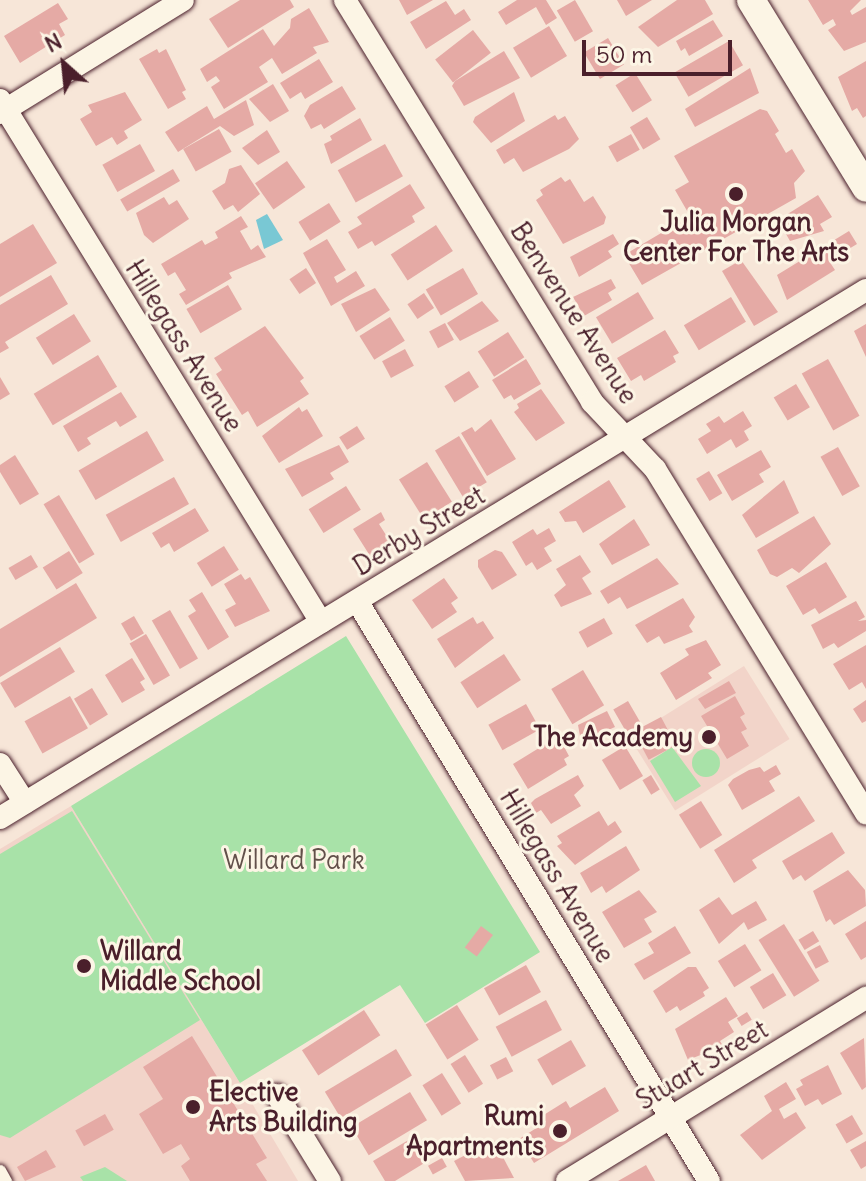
<!DOCTYPE html>
<style>
body{margin:0}
#map{position:relative;width:866px;height:1181px;overflow:hidden;background:#f7e6d8;font-family:Delius,sans-serif}
div>[style]{position:absolute}
[style*='--x']{left:calc(var(--x)*1px);top:calc(var(--y)*1px);width:calc(var(--w)*1px);rotate:calc(var(--a)*1deg)}
.built>*{inset:0;background:#f2d4c9;transform-origin:0 0}
.green>*{inset:0;background:#a8e2a8}
.round{border-radius:50%}
.water>*{inset:0;background:#79c8d4}
.building>*{inset:0;background:#e5aaa5;transform-origin:0 0}
.roads{filter:drop-shadow(0 0 2px #4a1f2b) drop-shadow(0 0 2px #4a1f2b)}
.service>*{height:11px;margin:-5.5px;padding:0 5.5px;transform-origin:5.5px;border-radius:5.5px;background:#fcf5e5}
.minor>*{height:22px;margin:-11px;padding:0 11px;transform-origin:11px;border-radius:11px;background:#fcf5e5}
.tertiary>*{height:28px;margin:-14px;padding:0 14px;transform-origin:14px;border-radius:14px;background:#fcf5e5}
.dots>*{width:22px;height:22px;translate:-50% -50%;box-sizing:border-box;border:4px solid #fcf5e5;border-radius:50%}
span{translate:-50% -50%;white-space:nowrap;text-align:center;line-height:1.15;-webkit-text-stroke:6px #fcf5e5;paint-order:stroke}
.poi-label{font-size:26px;color:#4a1f2b;font-weight:700}
.right{translate:-100% -50%;text-align:right}
.left{translate:0 -50%;text-align:left}
.street-label{font-size:26px;color:#4a1f2b}
.park-label{font-size:26px;color:#62504a}
.north{position:absolute;left:24px;top:24px;width:80px;height:80px;-webkit-text-stroke:6px #fcf5e5;paint-order:stroke;rotate:333deg;font-size:22px;font-weight:700;line-height:32px;text-align:center;color:#4a1f2b}
.north::after{content:'';display:block;margin:auto;width:28px;height:36px;background:#4a1f2b;clip-path:polygon(50% 0,100% 100%,50% 72%,0 100%)}
.scale{position:absolute;left:582px;top:40px;width:150px;height:36px;box-sizing:border-box;border:4px solid #4a1f2b;border-top:0;padding-left:10px;font-size:24px;line-height:28px;white-space:nowrap;color:#4a1f2b;-webkit-text-stroke:6px #fcf5e5;paint-order:stroke}
</style>
<div id="map">
<div class="built">
<i style="left:744px;top:666px;width:86px;height:135px;rotate:58deg"></i>
<i style="clip-path:polygon(71px 806px,240px 1083px,298px 1181px,0 1181px,0 849px)"></i>
</div>
<div class="green">
<i style="clip-path:polygon(346px 636px,540px 952px,425px 1023px,400px 985px,240px 1083px,71px 806px)"></i>
<i style="clip-path:polygon(672px 747px,701px 786px,675px 802px,650px 761px)"></i>
<i class="round" style="left:692px;top:749px;width:28px;height:28px"></i>
<i style="clip-path:polygon(72px 811px,200px 1020px,10px 1138px,0 1135px,0 854px)"></i>
<i style="clip-path:polygon(105px 1167px,127px 1181px,83px 1181px,80px 1177px)"></i>
</div>
<div class="water">
<i style="clip-path:polygon(267px 214px,283px 240px,264px 249px,256px 220px)"></i>
</div>
<div class="building">
<i style="clip-path:polygon(240px 0,290px 0,294px 7px,228px 48px,209px 19px)"></i>
<i style="clip-path:polygon(399px 0,433px 0,407px 15px)"></i>
<i style="clip-path:polygon(517px 0,546px 0,557px 18px,546px 25px,536px 7px,506px 25px,498px 12px)"></i>
<i style="left:575px;top:0;width:36px;height:21px;rotate:60deg"></i>
<i style="clip-path:polygon(617px 0,652px 0,626px 16px)"></i>
<i style="clip-path:polygon(677px 0,705px 0,713px 14px,658px 47px,638px 27px)"></i>
<i style="clip-path:polygon(808px 0,861px 0,850px 11px,852px 15px,866px 7px,866px 42px,844px 51px,828px 30px,836px 25px,833px 19px,823px 25px)"></i>
<i style="clip-path:polygon(446px 1px,455px 15px,464px 9px,471px 20px,426px 49px,410px 22px)"></i>
<i style="clip-path:polygon(58px 3px,68px 19px,59px 24px,65px 35px,20px 63px,4px 36px)"></i>
<i style="clip-path:polygon(309px 8px,329px 42px,313px 47px,317px 53px,282px 74px,272px 58px,259px 67px,268px 82px,224px 109px,211px 87px,220px 81px,216px 76px,207px 82px,200px 69px,263px 29px,274px 46px,290px 28px,291px 19px)"></i>
<i style="clip-path:polygon(713px 20px,723px 36px,689px 56px,685px 48px,681px 51px,676px 41px)"></i>
<i style="left:549px;top:26px;width:35px;height:42px;rotate:59deg"></i>
<i style="left:473px;top:30px;width:29px;height:48px;rotate:52deg"></i>
<i style="left:608px;top:38px;width:31px;height:28px;rotate:59deg"></i>
<i style="left:729px;top:41px;width:28px;height:63px;rotate:60deg"></i>
<i style="clip-path:polygon(157px 49px,159px 53px,166px 49px,186px 90px,182px 92px,186px 99px,168px 109px,139px 59px)"></i>
<i style="clip-path:polygon(504px 51px,520px 78px,464px 106px,452px 86px,455px 81px)"></i>
<i style="clip-path:polygon(319px 59px,333px 82px,305px 99px,301px 92px,290px 99px,280px 83px)"></i>
<i style="clip-path:polygon(866px 61px,866px 116px,863px 118px,857px 108px,852px 111px,838px 77px)"></i>
<i style="clip-path:polygon(750px 68px,759px 93px,695px 127px,685px 109px)"></i>
<i style="left:635px;top:73px;width:32px;height:23px;rotate:58deg"></i>
<i style="clip-path:polygon(273px 84px,289px 111px,270px 122px,249px 99px)"></i>
<i style="clip-path:polygon(342px 86px,356px 109px,324px 129px,321px 124px,311px 129px,304px 116px,310px 105px)"></i>
<i style="clip-path:polygon(125px 92px,142px 120px,124px 131px,128px 138px,117px 145px,112px 137px,96px 146px,80px 119px,92px 112px,88px 105px)"></i>
<i style="clip-path:polygon(514px 92px,525px 121px,491px 143px,473px 122px,475px 117px)"></i>
<i style="clip-path:polygon(246px 100px,254px 125px,234px 136px,220px 126px,178px 152px,165px 132px,207px 106px,214px 119px)"></i>
<i style="clip-path:polygon(760px 109px,767px 111px,779px 131px,775px 134px,786px 153px,792px 149px,805px 171px,794px 183px,796px 198px,642px 285px,624px 255px,690px 216px,675px 190px,689px 182px,674px 156px)"></i>
<i style="clip-path:polygon(555px 115px,558px 120px,565px 116px,579px 139px,569px 149px,523px 172px,514px 158px,504px 164px,496px 150px)"></i>
<i style="left:647px;top:117px;width:26px;height:20px;rotate:59deg"></i>
<i style="clip-path:polygon(360px 118px,372px 140px,331px 164px,324px 144px,332px 140px,330px 136px)"></i>
<i style="left:219px;top:129px;width:26px;height:41px;rotate:61deg"></i>
<i style="clip-path:polygon(267px 130px,280px 152px,258px 165px,242px 148px)"></i>
<i style="left:631px;top:134px;width:18px;height:26px;rotate:61deg"></i>
<i style="left:140px;top:144px;width:31px;height:43px;rotate:61deg"></i>
<i style="left:385px;top:144px;width:37px;height:54px;rotate:61deg"></i>
<i style="left:287px;top:161px;width:32px;height:39px;rotate:55deg"></i>
<i style="clip-path:polygon(241px 165px,260px 194px,238px 212px,233px 205px,224px 210px,212px 191px,225px 183px,229px 169px)"></i>
<i style="left:173px;top:169px;width:14px;height:61px;rotate:60deg"></i>
<i style="clip-path:polygon(561px 177px,565px 182px,570px 179px,584px 202px,593px 196px,606px 217px,604px 224px,563px 244px,536px 200px,543px 195px,540px 190px)"></i>
<i style="clip-path:polygon(410px 184px,425px 208px,412px 216px,415px 222px,375px 246px,372px 241px,358px 249px,348px 232px,362px 224px,357px 217px)"></i>
<i style="clip-path:polygon(818px 195px,832px 217px,820px 224px,824px 231px,790px 241px,778px 220px)"></i>
<i style="clip-path:polygon(164px 197px,169px 205px,177px 200px,189px 219px,153px 243px,144px 235px,136px 213px)"></i>
<i style="left:329px;top:203px;width:22px;height:36px;rotate:58deg"></i>
<i style="clip-path:polygon(241px 216px,248px 227px,240px 231px,251px 250px,258px 245px,266px 257px,229px 273px,232px 278px,186px 305px,179px 294px,186px 290px,175px 272px,168px 276px,161px 264px,202px 240px,205px 245px,218px 238px,215px 232px)"></i>
<i style="clip-path:polygon(33px 224px,57px 263px,0 297px,0 244px)"></i>
<i style="left:436px;top:225px;width:31px;height:54px;rotate:57deg"></i>
<i style="clip-path:polygon(849px 231px,857px 244px,829px 261px,835px 270px,787px 300px,777px 275px)"></i>
<i style="clip-path:polygon(613px 234px,619px 244px,608px 251px,612px 257px,579px 277px,570px 257px)"></i>
<i style="clip-path:polygon(327px 239px,346px 270px,334px 277px,337px 283px,356px 271px,365px 286px,331px 306px,303px 253px)"></i>
<i style="clip-path:polygon(741px 260px,778px 312px,754px 326px,722px 271px)"></i>
<i style="left:306px;top:268px;width:18px;height:20px;rotate:56deg"></i>
<i style="left:463px;top:268px;width:30px;height:43px;rotate:60deg"></i>
<i style="clip-path:polygon(51px 275px,68px 304px,5px 342px,9px 348px,0 353px,0 305px)"></i>
<i style="clip-path:polygon(611px 279px,616px 288px,608px 293px,612px 300px,584px 316px,573px 297px)"></i>
<i style="left:228px;top:285px;width:28px;height:48px;rotate:60deg"></i>
<i style="clip-path:polygon(375px 288px,390px 310px,356px 332px,341px 304px)"></i>
<i style="left:638px;top:292px;width:31px;height:49px;rotate:59deg"></i>
<i style="left:424px;top:293px;width:18px;height:20px;rotate:56deg"></i>
<i style="left:731px;top:297px;width:29px;height:55px;rotate:59deg"></i>
<i style="clip-path:polygon(482px 301px,499px 321px,460px 341px,447px 323px)"></i>
<i style="left:74px;top:314px;width:32px;height:45px;rotate:58deg"></i>
<i style="left:390px;top:317px;width:28px;height:36px;rotate:58deg"></i>
<i style="left:445px;top:323px;width:19px;height:18px;rotate:62deg"></i>
<i style="clip-path:polygon(866px 324px,866px 357px,854px 331px)"></i>
<i style="clip-path:polygon(265px 326px,304px 378px,300px 381px,309px 394px,257px 427px,248px 411px,242px 415px,216px 374px,222px 370px,214px 358px)"></i>
<i style="clip-path:polygon(665px 330px,679px 353px,673px 356px,676px 362px,644px 381px,641px 375px,631px 381px,617px 358px)"></i>
<i style="left:508px;top:332px;width:30px;height:36px;rotate:57deg"></i>
<i style="left:405px;top:349px;width:19px;height:26px;rotate:62deg"></i>
<i style="left:98px;top:355px;width:37px;height:75px;rotate:59deg"></i>
<i style="clip-path:polygon(526px 359px,541px 384px,514px 400px,511px 395px,504px 399px,492px 380px)"></i>
<i style="left:828px;top:359px;width:65px;height:30px;rotate:61deg"></i>
<i style="left:469px;top:371px;width:19px;height:29px;rotate:58deg"></i>
<i style="clip-path:polygon(0 377px,10px 394px,0 400px)"></i>
<i style="left:796px;top:384px;width:27px;height:26px;rotate:59deg"></i>
<i style="clip-path:polygon(541px 389px,565px 423px,536px 441px,514px 412px,519px 408px,517px 404px)"></i>
<i style="clip-path:polygon(121px 392px,137px 417px,120px 427px,116px 421px,87px 438px,91px 444px,78px 452px,63px 426px)"></i>
<i style="clip-path:polygon(299px 407px,302px 412px,307px 409px,323px 436px,279px 463px,262px 436px)"></i>
<i style="clip-path:polygon(743px 411px,752px 426px,744px 431px,749px 440px,736px 448px,731px 439px,707px 454px,698px 439px,711px 431px,706px 424px,719px 416px,724px 423px)"></i>
<i style="clip-path:polygon(491px 419px,516px 459px,487px 476px,461px 433px,472px 427px,475px 432px)"></i>
<i style="left:357px;top:426px;width:15px;height:21px;rotate:58deg"></i>
<i style="left:147px;top:431px;width:34px;height:79px;rotate:60deg"></i>
<i style="left:459px;top:436px;width:54px;height:28px;rotate:59deg"></i>
<i style="clip-path:polygon(339px 445px,349px 462px,330px 473px,334px 479px,302px 497px,285px 469px)"></i>
<i style="left:838px;top:447px;width:45px;height:20px;rotate:61deg"></i>
<i style="clip-path:polygon(761px 450px,771px 467px,759px 474px,764px 482px,732px 501px,717px 475px)"></i>
<i style="clip-path:polygon(15px 455px,39px 494px,20px 505px,0 472px,0 465px)"></i>
<i style="left:427px;top:462px;width:47px;height:33px;rotate:58deg"></i>
<i style="left:709px;top:471px;width:26px;height:15px;rotate:59deg"></i>
<i style="left:174px;top:477px;width:31px;height:78px;rotate:61deg"></i>
<i style="clip-path:polygon(609px 480px,626px 507px,583px 533px,576px 521px,565px 522px,559px 512px)"></i>
<i style="clip-path:polygon(784px 480px,799px 513px,756px 538px,742px 515px)"></i>
<i style="left:346px;top:486px;width:28px;height:44px;rotate:58deg"></i>
<i style="left:59px;top:495px;width:69px;height:18px;rotate:59deg"></i>
<i style="clip-path:polygon(195px 508px,209px 531px,174px 552px,169px 543px,161px 548px,152px 533px)"></i>
<i style="clip-path:polygon(381px 512px,385px 520px,379px 524px,393px 546px,372px 559px,353px 529px)"></i>
<i style="clip-path:polygon(814px 516px,831px 544px,799px 573px,792px 568px,777px 577px,770px 574px,757px 550px)"></i>
<i style="clip-path:polygon(634px 519px,650px 545px,612px 565px,599px 544px)"></i>
<i style="clip-path:polygon(549px 528px,556px 541px,544px 548px,552px 561px,537px 570px,532px 562px,526px 566px,512px 542px,533px 529px,537px 535px)"></i>
<i style="left:224px;top:546px;width:28px;height:32px;rotate:58deg"></i>
<i style="clip-path:polygon(495px 550px,502px 552px,517px 575px,492px 590px,478px 567px,478px 560px)"></i>
<i style="left:69px;top:551px;width:26px;height:31px;rotate:58deg"></i>
<i style="left:31px;top:555px;width:14px;height:26px;rotate:60deg"></i>
<i style="clip-path:polygon(580px 555px,591px 572px,582px 578px,592px 594px,561px 607px,554px 595px,566px 585px,556px 569px)"></i>
<i style="clip-path:polygon(657px 558px,679px 584px,627px 609px,620px 597px,608px 604px,600px 591px)"></i>
<i style="clip-path:polygon(826px 562px,847px 597px,819px 614px,815px 608px,803px 615px,786px 586px)"></i>
<i style="clip-path:polygon(241px 574px,245px 580px,250px 577px,270px 611px,235px 627px,225px 610px,236px 604px,224px 584px)"></i>
<i style="clip-path:polygon(444px 578px,458px 598px,451px 603px,457px 612px,432px 629px,412px 600px)"></i>
<i style="clip-path:polygon(76px 583px,97px 618px,0 677px,0 629px)"></i>
<i style="clip-path:polygon(202px 592px,229px 637px,208px 650px,188px 616px,196px 611px,189px 600px)"></i>
<i style="clip-path:polygon(683px 598px,695px 617px,689px 626px,693px 632px,664px 644px,659px 636px,647px 643px,635px 625px)"></i>
<i style="clip-path:polygon(856px 601px,865px 617px,858px 621px,866px 620px,866px 631px,838px 648px,834px 643px,823px 649px,811px 625px)"></i>
<i style="left:170px;top:610px;width:56px;height:21px;rotate:60deg"></i>
<i style="left:134px;top:616px;width:20px;height:15px;rotate:60deg"></i>
<i style="clip-path:polygon(473px 617px,477px 624px,483px 621px,494px 638px,455px 668px,437px 639px)"></i>
<i style="left:604px;top:618px;width:18px;height:29px;rotate:61deg"></i>
<i style="left:146px;top:634px;width:48px;height:19px;rotate:60deg"></i>
<i style="clip-path:polygon(706px 640px,721px 665px,708px 673px,712px 678px,676px 700px,660px 673px,689px 655px,685px 649px)"></i>
<i style="clip-path:polygon(866px 645px,866px 689px,862px 682px,849px 690px,833px 664px)"></i>
<i style="left:60px;top:647px;width:29px;height:70px;rotate:59deg"></i>
<i style="left:504px;top:654px;width:31px;height:52px;rotate:57deg"></i>
<i style="clip-path:polygon(132px 658px,145px 679px,140px 682px,145px 690px,122px 703px,105px 675px)"></i>
<i style="left:583px;top:670px;width:41px;height:37px;rotate:59deg"></i>
<i style="clip-path:polygon(729px 681px,736px 693px,705px 709px,698px 699px)"></i>
<i style="left:92px;top:688px;width:31px;height:21px;rotate:59deg"></i>
<i style="left:70px;top:696px;width:37px;height:52px;rotate:61deg"></i>
<i style="clip-path:polygon(735px 696px,745px 714px,740px 717px,747px 729px,741px 732px,749px 746px,727px 759px,701px 716px)"></i>
<i style="clip-path:polygon(866px 700px,866px 721px,862px 723px,853px 709px)"></i>
<i style="left:628px;top:701px;width:28px;height:17px;rotate:60deg"></i>
<i style="left:526px;top:704px;width:29px;height:43px;rotate:61deg"></i>
<i style="clip-path:polygon(607px 711px,615px 727px,586px 740px,580px 736px,578px 725px)"></i>
<i style="left:661px;top:717px;width:32px;height:31px;rotate:62deg"></i>
<i style="clip-path:polygon(552px 740px,556px 747px,562px 743px,569px 756px,564px 759px,567px 765px,528px 789px,513px 764px)"></i>
<i style="left:625px;top:746px;width:35px;height:27px;rotate:59deg"></i>
<i style="clip-path:polygon(776px 765px,781px 774px,769px 781px,775px 791px,742px 810px,728px 785px,733px 779px,749px 770px,760px 767px,764px 772px)"></i>
<i style="clip-path:polygon(578px 775px,584px 786px,574px 795px,581px 806px,551px 824px,541px 810px,536px 813px,531px 803px,535px 799px)"></i>
<i style="left:651px;top:775px;width:17px;height:10px;rotate:59deg"></i>
<i style="clip-path:polygon(799px 796px,815px 821px,752px 860px,757px 868px,734px 883px,714px 850px)"></i>
<i style="left:701px;top:801px;width:40px;height:26px;rotate:58deg"></i>
<i style="clip-path:polygon(599px 811px,608px 826px,615px 821px,622px 832px,575px 865px,557px 846px,562px 843px,557px 836px)"></i>
<i style="clip-path:polygon(832px 832px,845px 853px,805px 881px,801px 875px,793px 880px,782px 861px)"></i>
<i style="clip-path:polygon(626px 846px,640px 870px,606px 893px,602px 886px,591px 893px,580px 873px)"></i>
<i style="clip-path:polygon(848px 870px,865px 890px,866px 906px,834px 925px,830px 919px,826px 922px,813px 891px)"></i>
<i style="clip-path:polygon(639px 890px,657px 912px,644px 919px,652px 932px,624px 948px,602px 912px)"></i>
<i style="clip-path:polygon(719px 897px,732px 915px,756px 901px,767px 920px,748px 930px,744px 922px,719px 944px,699px 910px)"></i>
<i style="clip-path:polygon(866px 921px,866px 957px,861px 960px,845px 934px)"></i>
<i style="left:784px;top:924px;width:67px;height:30px;rotate:58deg"></i>
<i style="left:481px;top:926px;width:15px;height:27px;rotate:37deg"></i>
<i style="clip-path:polygon(675px 926px,691px 953px,644px 980px,634px 964px,654px 953px,648px 943px)"></i>
<i style="left:813px;top:931px;width:12px;height:17px;rotate:59deg"></i>
<i style="left:745px;top:944px;width:31px;height:32px;rotate:58deg"></i>
<i style="left:820px;top:945px;width:19px;height:15px;rotate:62deg"></i>
<i style="left:526px;top:965px;width:31px;height:48px;rotate:61deg"></i>
<i style="clip-path:polygon(688px 967px,696px 967px,709px 988px,703px 992px,705px 996px,680px 1011px,677px 1006px,666px 1013px,653px 991px)"></i>
<i style="left:773px;top:973px;width:26px;height:27px;rotate:59deg"></i>
<i style="clip-path:polygon(726px 997px,738px 1016px,728px 1022px,734px 1032px,720px 1041px,723px 1046px,688px 1060px,675px 1029px)"></i>
<i style="left:546px;top:1000px;width:34px;height:57px;rotate:62deg"></i>
<i style="left:457px;top:1005px;width:41px;height:37px;rotate:58deg"></i>
<i style="left:364px;top:1010px;width:30px;height:74px;rotate:57deg"></i>
<i style="left:747px;top:1012px;width:9px;height:12px;rotate:58deg"></i>
<i style="clip-path:polygon(192px 1036px,267px 1158px,256px 1164px,267px 1181px,190px 1181px,181px 1166px,190px 1159px,181px 1144px,163px 1154px,139px 1114px,163px 1099px,143px 1067px)"></i>
<i style="clip-path:polygon(864px 1038px,866px 1087px,862px 1090px,840px 1053px)"></i>
<i style="left:571px;top:1040px;width:30px;height:39px;rotate:60deg"></i>
<i style="left:396px;top:1049px;width:31px;height:83px;rotate:59deg"></i>
<i style="left:465px;top:1055px;width:34px;height:17px;rotate:58deg"></i>
<i style="left:506px;top:1057px;width:16px;height:18px;rotate:63deg"></i>
<i style="clip-path:polygon(828px 1065px,842px 1094px,822px 1105px,818px 1099px,805px 1106px,796px 1089px,803px 1085px,800px 1080px)"></i>
<i style="left:442px;top:1073px;width:36px;height:23px;rotate:58deg"></i>
<i style="clip-path:polygon(786px 1082px,796px 1099px,779px 1109px,784px 1119px,796px 1112px,806px 1128px,762px 1160px,740px 1135px,772px 1111px,764px 1096px)"></i>
<i style="clip-path:polygon(605px 1087px,619px 1111px,534px 1163px,519px 1139px,546px 1122px,542px 1116px,566px 1101px,570px 1108px)"></i>
<i style="left:410px;top:1092px;width:33px;height:68px;rotate:59deg"></i>
<i style="left:105px;top:1114px;width:18px;height:34px;rotate:61deg"></i>
<i style="left:852px;top:1115px;width:22px;height:19px;rotate:60deg"></i>
<i style="clip-path:polygon(412px 1138px,426px 1162px,395px 1181px,385px 1181px,373px 1161px)"></i>
<i style="clip-path:polygon(494px 1140px,514px 1178px,465px 1181px,454px 1161px)"></i>
<i style="clip-path:polygon(866px 1141px,866px 1166px,861px 1169px,850px 1150px)"></i>
<i style="clip-path:polygon(46px 1150px,56px 1167px,25px 1181px,17px 1167px)"></i>
<i style="left:442px;top:1158px;width:10px;height:16px;rotate:61deg"></i>
<i style="clip-path:polygon(646px 1165px,655px 1181px,618px 1181px)"></i>
</div>
<div class="roads">
<div class="service">
<i style="--x:0;--y:1170;--w:13;--a:61"></i>
</div>
<div class="minor">
<i style="--x:345;--y:0;--w:472;--a:58.4"></i>
<i style="--x:592;--y:402;--w:92;--a:46.8"></i>
<i style="--x:655;--y:469;--w:404;--a:58.5"></i>
<i style="--x:0;--y:100;--w:613;--a:58.41"></i>
<i style="--x:0;--y:113;--w:215;--a:-31.7"></i>
<i style="--x:357;--y:601;--w:678;--a:58.75"></i>
<i style="--x:0;--y:764;--w:46;--a:57.3"></i>
<i style="--x:0;--y:818;--w:1014;--a:-31.37"></i>
<i style="--x:277;--y:1095;--w:101;--a:58.4"></i>
<i style="--x:567;--y:1181;--w:351;--a:-31.5"></i>
</div>
<div class="tertiary">
<i style="--x:751;--y:0;--w:220;--a:58.5"></i>
</div>
</div>
<div class="dots">
<i style="left:736px;top:194px;background:#4a1f2b"></i>
<i style="left:709px;top:737px;background:#4a1f2b"></i>
<i style="left:84px;top:966px;background:#4a1f2b"></i>
<i style="left:193px;top:1107px;background:#4a1f2b"></i>
<i style="left:560px;top:1131px;background:#4a1f2b"></i>
</div>
<div class="poi-label">
<span style="left:736px;top:237px">Julia Morgan<br>Center For The Arts</span>
<span class="right" style="left:693px;top:737px">The Academy</span>
<span class="left" style="left:100px;top:966px">Willard<br>Middle School</span>
<span class="left" style="left:209px;top:1107px">Elective<br>Arts Building</span>
<span class="right" style="left:544px;top:1131px">Rumi<br>Apartments</span>
</div>
<div class="street-label">
<span style="left:574px;top:313px;rotate:57deg">Benvenue Avenue</span>
<span style="left:184px;top:346px;rotate:58deg">Hillegass Avenue</span>
<span style="left:419px;top:531px;rotate:-31deg">Derby Street</span>
<span style="left:557px;top:876px;rotate:59deg">Hillegass Avenue</span>
<span style="left:702px;top:1065px;rotate:-31deg">Stuart Street</span>
</div>
<div class="park-label">
<span style="left:294px;top:860px">Willard Park</span>
</div>
<div class="north">N</div>
<div class="scale">50 m</div>
</div>
